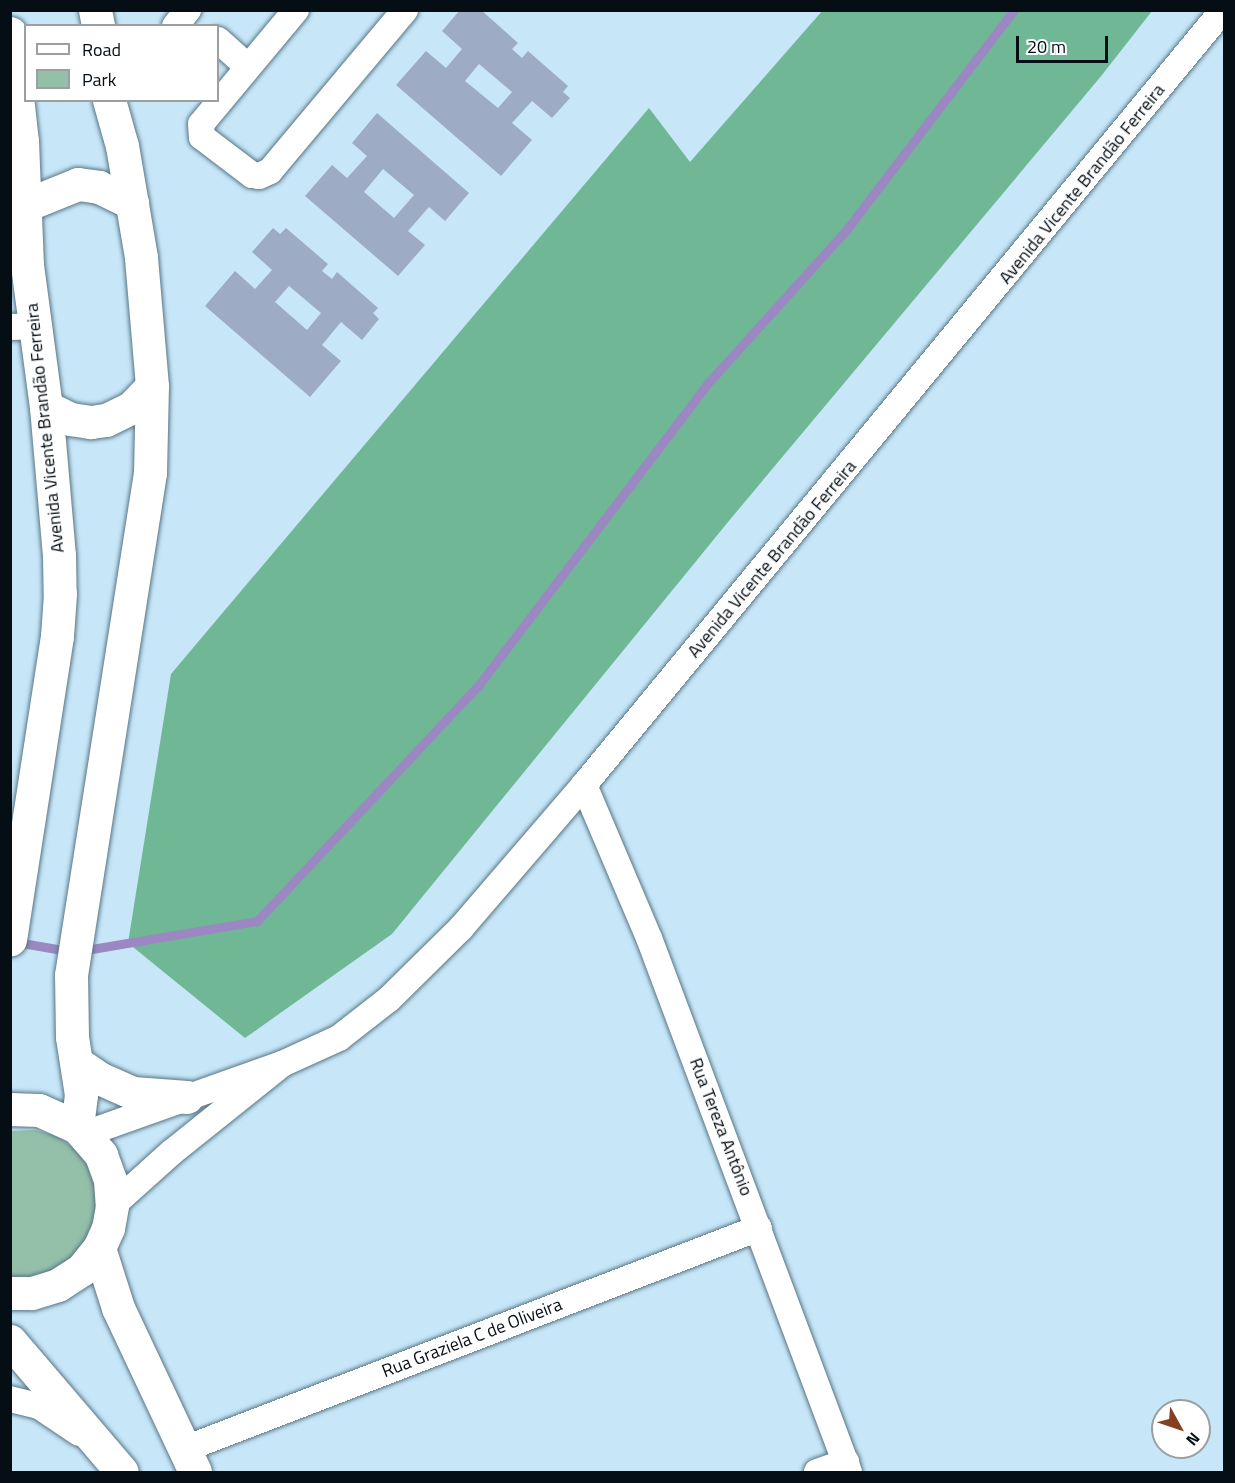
<!DOCTYPE html>
<meta charset="utf-8">
<style>
body{margin:0}
#map{position:relative;width:1235px;height:1483px;overflow:hidden;background:#c7e7f9;font-family:"Titillium Web",sans-serif}
div>[style]{position:absolute}
[style*='--x']{left:calc(var(--x)*1px);top:calc(var(--y)*1px);width:calc(var(--w)*1px);rotate:calc(var(--a)*1deg)}
.green>*{inset:0;background:#94c0aa}
.forest>*{inset:0;background:#70b796}
.stream>*{height:9px;margin:-4.5px;padding:0 4.5px;transform-origin:4.5px;border-radius:4.5px;background:#9b88c2}
.building>*{inset:0;background:#9eabc5}
.roads{filter:drop-shadow(0 0 2px #587584) drop-shadow(0 0 2px #587584)}
.minor>*{height:26px;margin:-13px;padding:0 13px;transform-origin:13px;border-radius:13px;background:#fff}
.tertiary>*{height:33px;margin:-16.5px;padding:0 16.5px;transform-origin:16.5px;border-radius:16.5px;background:#fff}
span{translate:-50% -50%;white-space:nowrap;text-align:center;line-height:1.15;-webkit-text-stroke:6px #fff;paint-order:stroke}
.street-label{font-size:18px;color:#040e14}
.frame{position:absolute;inset:0;border:12px solid #040e14;pointer-events:none}
.legend{position:absolute;left:24px;top:24px;width:195px;height:78px;box-sizing:border-box;background:#fff;border:2px solid #9b9fa1;margin:0;padding:8px 10px;list-style:none;font-size:18px;color:#040e14}
.legend li{display:flex;align-items:center;gap:12px;height:30px}
.legend b{width:30px;border:2px solid #9b9fa1}
.north{position:absolute;left:1151px;top:1399px;width:60px;height:60px;box-sizing:border-box;background:#fff;border:2px solid #9b9fa1;border-radius:50%;rotate:130deg;font-size:16px;font-weight:700;line-height:24px;text-align:center;color:#040e14}
.north::after{content:'';display:block;margin:auto;width:21px;height:27px;background:#873f21;clip-path:polygon(50% 0,100% 100%,50% 72%,0 100%)}
.scale{position:absolute;left:1016px;top:36px;width:92px;height:27px;box-sizing:border-box;border:3px solid #040e14;border-top:0;padding-left:8px;font-size:18px;line-height:21px;white-space:nowrap;color:#040e14;-webkit-text-stroke:4px #fff;paint-order:stroke}
</style>
<div id="map">
<div class="green">
<i style="clip-path:polygon(36px 1130px,58px 1137px,77px 1150px,91px 1167px,99px 1188px,96px 1233px,67px 1269px,11px 1281px,10px 1131px)"></i>
</div>
<div class="forest">
<i style="clip-path:polygon(823px 10px,1152px 11px,1102px 75px,728px 522px,392px 934px,245px 1038px,128px 943px,171px 674px,649px 108px,690px 162px)"></i>
</div>
<div class="stream">
<i style="--x:16;--y:942;--w:59;--a:9.8"></i>
<i style="--x:74;--y:952;--w:186;--a:-9.6"></i>
<i style="--x:257;--y:921;--w:323;--a:-46.8"></i>
<i style="--x:478;--y:686;--w:380;--a:-52.8"></i>
<i style="--x:708;--y:383;--w:207;--a:-47.9"></i>
<i style="--x:847;--y:229;--w:275;--a:-52.7"></i>
</div>
<div class="building">
<i style="clip-path:polygon(evenodd,460px 10px,481px 10px,518px 43px,512px 49px,522px 58px,528px 51px,568px 86px,563px 92px,570px 98px,552px 118px,532px 101px,512px 123px,532px 140px,501px 176px,396px 85px,426px 51px,446px 68px,462px 49px,442px 31px,460px 10px,479px 64px,512px 92px,498px 108px,465px 81px,479px 64px)"></i>
<i style="clip-path:polygon(evenodd,377px 113px,469px 193px,445px 221px,429px 207px,408px 231px,425px 245px,398px 276px,305px 196px,332px 165px,347px 178px,367px 156px,352px 143px,377px 113px,383px 169px,414px 195px,394px 218px,364px 192px,383px 169px)"></i>
<i style="clip-path:polygon(evenodd,273px 228px,280px 234px,286px 228px,328px 264px,322px 271px,332px 279px,337px 272px,378px 308px,373px 313px,379px 319px,362px 340px,341px 322px,322px 345px,341px 361px,310px 397px,205px 306px,235px 271px,255px 289px,272px 270px,252px 252px,273px 228px,289px 286px,321px 313px,307px 330px,275px 302px,289px 286px)"></i>
</div>
<div class="roads">
<div class="minor">
<i style="--x:296;--y:10;--w:148;--a:129.8"></i>
<i style="--x:201;--y:124;--w:13;--a:86"></i>
<i style="--x:202;--y:137;--w:63;--a:37.2"></i>
<i style="--x:252;--y:175;--w:7;--a:8"></i>
<i style="--x:259;--y:176;--w:12;--a:-24"></i>
<i style="--x:270;--y:171;--w:210;--a:-50"></i>
<i style="--x:175;--y:26;--w:21;--a:-51"></i>
<i style="--x:218;--y:40;--w:40;--a:42"></i>
<i style="--x:10;--y:327;--w:23;--a:-2"></i>
<i style="--x:584;--y:785;--w:166;--a:67"></i>
<i style="--x:649;--y:938;--w:570;--a:69.47"></i>
<i style="--x:282;--y:1064;--w:63;--a:-24.5"></i>
<i style="--x:339;--y:1038;--w:63;--a:-38"></i>
<i style="--x:389;--y:999;--w:101;--a:-44.6"></i>
<i style="--x:461;--y:928;--w:189;--a:-49.3"></i>
<i style="--x:584;--y:785;--w:1004;--a:-50.49"></i>
<i style="--x:85;--y:1134;--w:209;--a:-19.6"></i>
<i style="--x:282;--y:1064;--w:141;--a:141.3"></i>
<i style="--x:172;--y:1152;--w:81;--a:138"></i>
<i style="--x:10;--y:1399;--w:30;--a:14"></i>
<i style="--x:39;--y:1406;--w:48;--a:34"></i>
<i style="--x:185;--y:1449;--w:615;--a:-21.06"></i>
<i style="--x:817;--y:1472;--w:31;--a:-19"></i>
</div>
<div class="tertiary">
<i style="--x:95;--y:10;--w:16;--a:79"></i>
<i style="--x:10;--y:33;--w:109;--a:83.7"></i>
<i style="--x:22;--y:141;--w:124;--a:87.7"></i>
<i style="--x:27;--y:265;--w:143;--a:82.4"></i>
<i style="--x:46;--y:407;--w:149;--a:85"></i>
<i style="--x:59;--y:555;--w:39;--a:89"></i>
<i style="--x:60;--y:594;--w:42;--a:94.1"></i>
<i style="--x:57;--y:636;--w:307;--a:98.8"></i>
<i style="--x:26;--y:205;--w:56;--a:-22"></i>
<i style="--x:78;--y:184;--w:21;--a:8"></i>
<i style="--x:99;--y:187;--w:37;--a:26"></i>
<i style="--x:46;--y:407;--w:28;--a:26"></i>
<i style="--x:71;--y:419;--w:20;--a:9"></i>
<i style="--x:91;--y:422;--w:15;--a:-8"></i>
<i style="--x:106;--y:420;--w:28;--a:-26"></i>
<i style="--x:131;--y:408;--w:30;--a:-46"></i>
<i style="--x:77;--y:1063;--w:27;--a:34"></i>
<i style="--x:99;--y:1078;--w:37;--a:24"></i>
<i style="--x:133;--y:1093;--w:54;--a:4.2"></i>
<i style="--x:10;--y:1109;--w:29;--a:2"></i>
<i style="--x:39;--y:1110;--w:42;--a:24.1"></i>
<i style="--x:77;--y:1127;--w:37;--a:49"></i>
<i style="--x:101;--y:1155;--w:27;--a:70"></i>
<i style="--x:110;--y:1180;--w:26;--a:86"></i>
<i style="--x:112;--y:1206;--w:22;--a:100"></i>
<i style="--x:108;--y:1228;--w:22;--a:114"></i>
<i style="--x:99;--y:1248;--w:28;--a:129"></i>
<i style="--x:81;--y:1270;--w:27;--a:147"></i>
<i style="--x:58;--y:1285;--w:28;--a:163"></i>
<i style="--x:31;--y:1293;--w:21;--a:180"></i>
<i style="--x:77;--y:1127;--w:32;--a:-83"></i>
<i style="--x:81;--y:1095;--w:59;--a:-98.8"></i>
<i style="--x:72;--y:1037;--w:62;--a:-90.9"></i>
<i style="--x:71;--y:975;--w:508;--a:-81.06"></i>
<i style="--x:150;--y:473;--w:87;--a:-88.7"></i>
<i style="--x:152;--y:386;--w:129;--a:-94.9"></i>
<i style="--x:141;--y:257;--w:113;--a:-99.7"></i>
<i style="--x:122;--y:146;--w:48;--a:-105.8"></i>
<i style="--x:99;--y:1248;--w:63;--a:72.4"></i>
<i style="--x:118;--y:1308;--w:181;--a:64.8"></i>
<i style="--x:10;--y:1341;--w:172;--a:49.5"></i>
</div>
</div>
<div class="street-label">
<span style="left:1082px;top:184px;rotate:-51deg">Avenida Vicente Brandão Ferreira</span>
<span style="left:45px;top:428px;rotate:-96deg">Avenida Vicente Brandão Ferreira</span>
<span style="left:772px;top:559px;rotate:-50deg">Avenida Vicente Brandão Ferreira</span>
<span style="left:721px;top:1127px;rotate:69deg">Rua Tereza Antônio</span>
<span style="left:472px;top:1338px;rotate:-21deg">Rua Graziela C de Oliveira</span>
</div>
<div class="frame"></div>
<ul class="legend">
<li><b style="height:8px;background:#fff"></b>Road</li>
<li><b style="height:16px;background:#94c0aa"></b>Park</li>
</ul>
<div class="north">N</div>
<div class="scale">20 m</div>
</div>
